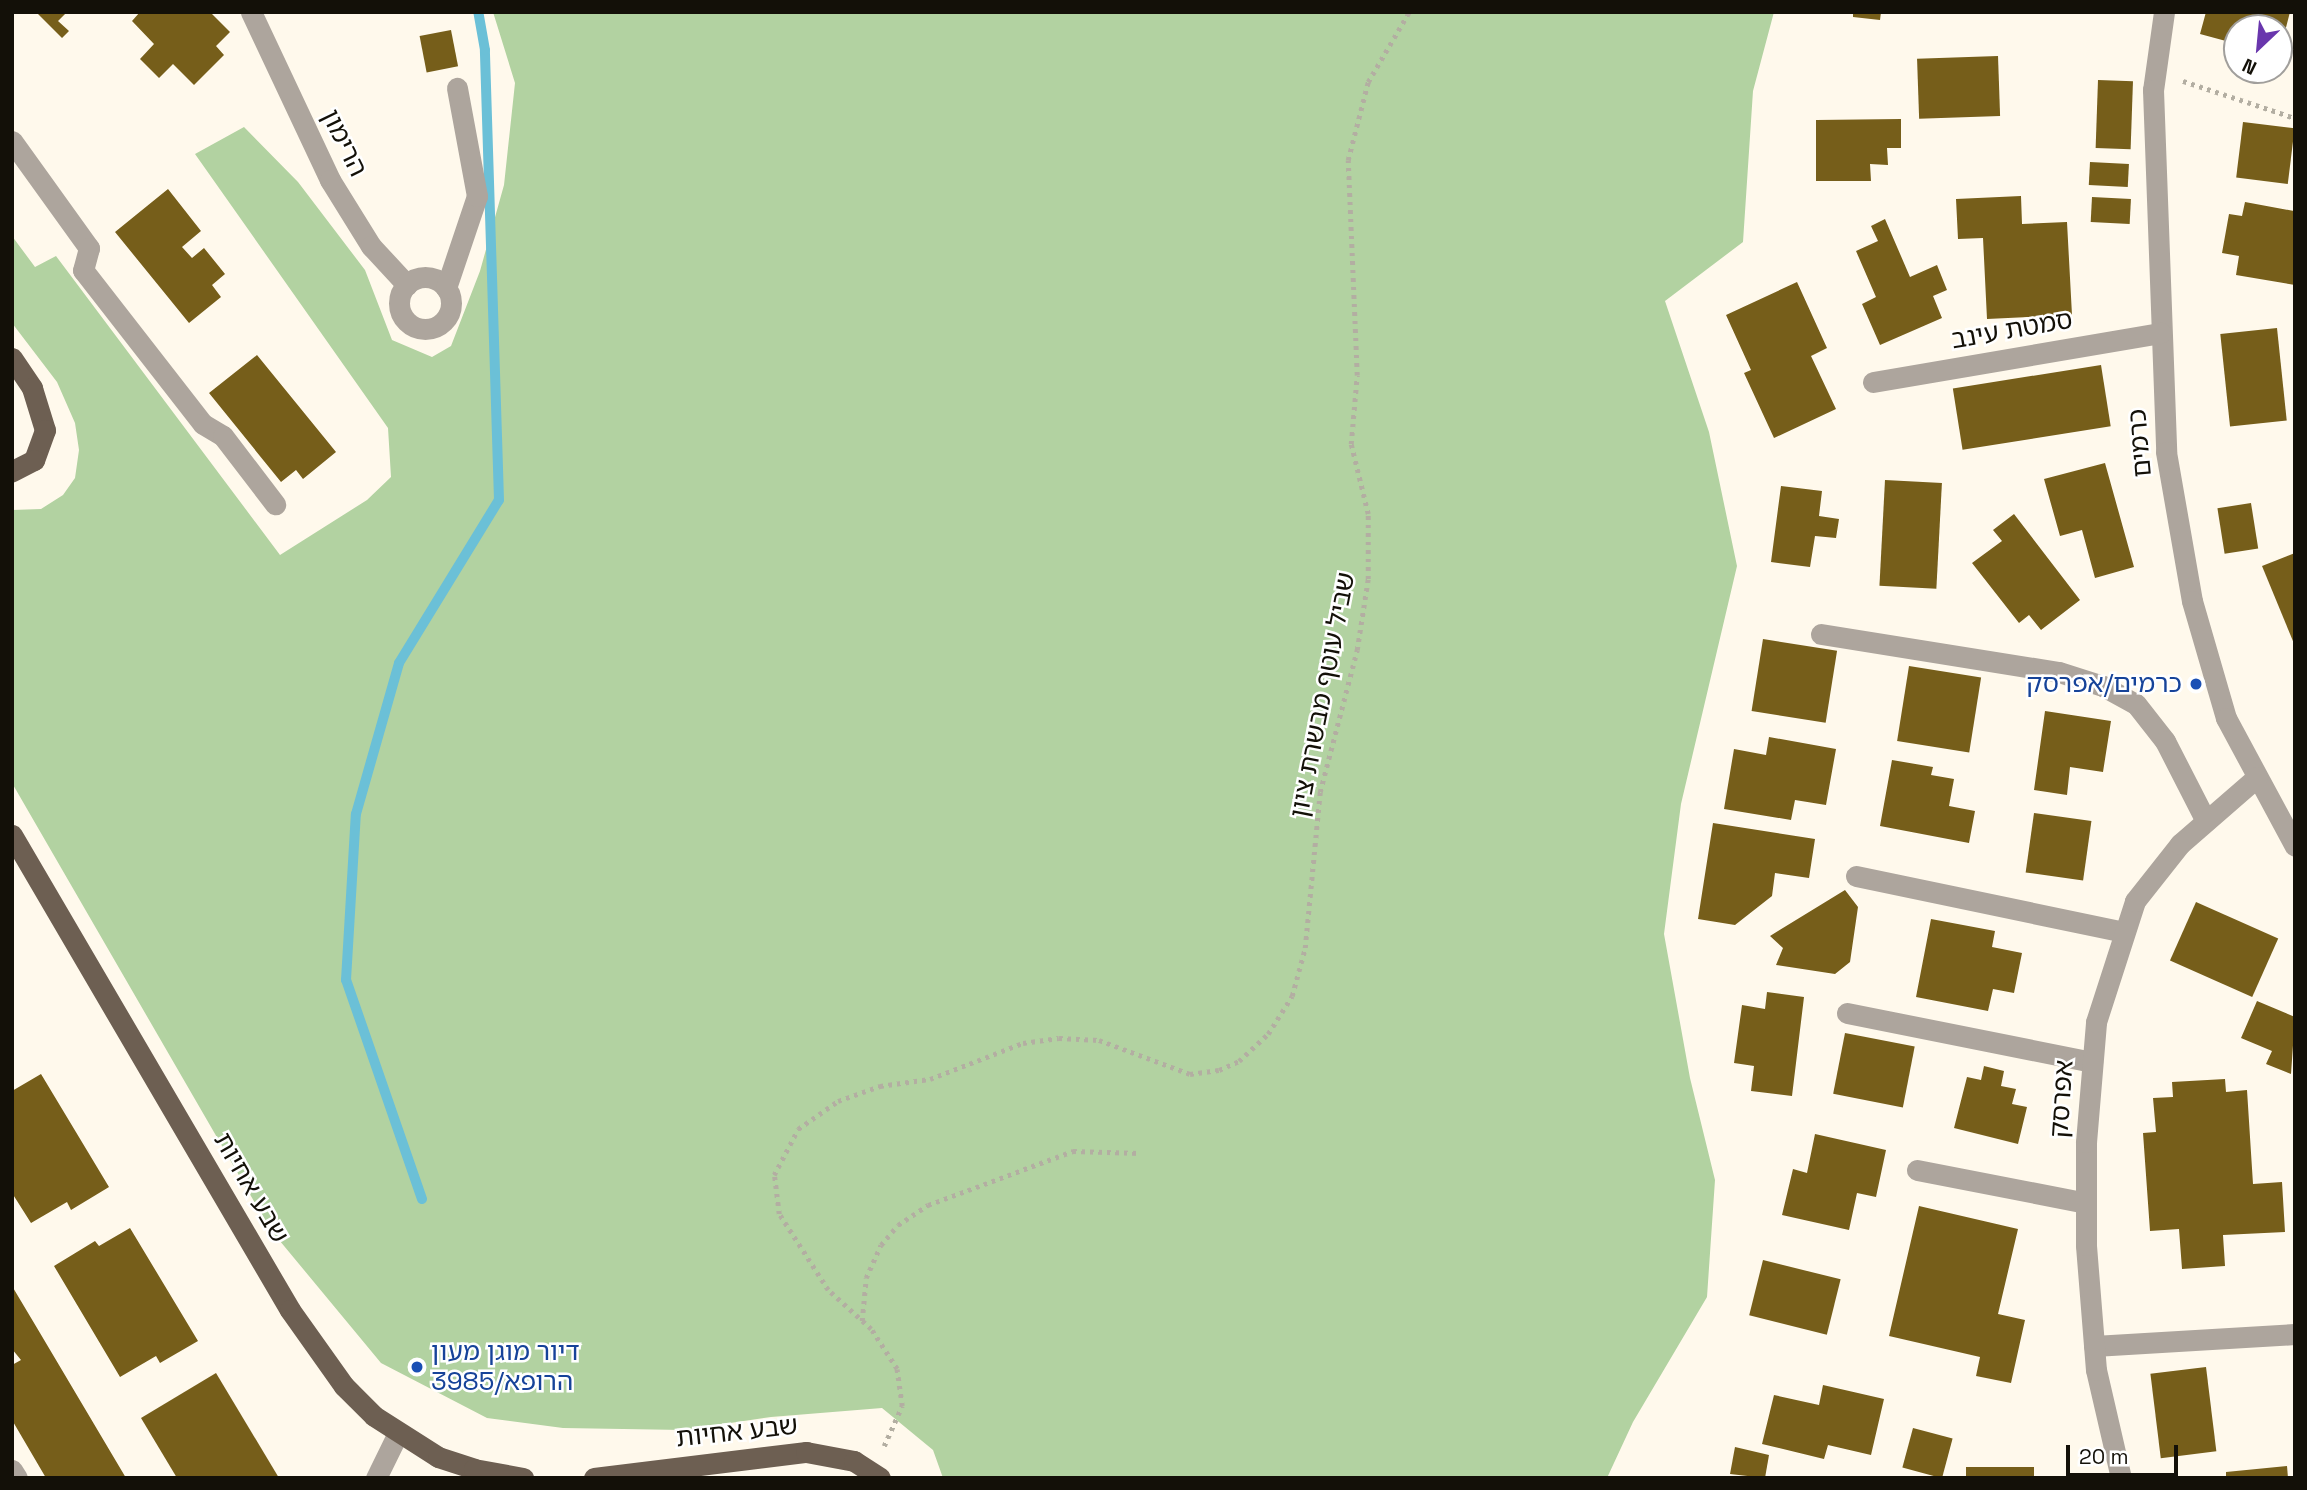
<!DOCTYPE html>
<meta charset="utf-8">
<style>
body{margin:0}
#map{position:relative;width:2307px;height:1490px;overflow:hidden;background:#fff9ec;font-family:"Space Grotesk","Noto Sans Hebrew",sans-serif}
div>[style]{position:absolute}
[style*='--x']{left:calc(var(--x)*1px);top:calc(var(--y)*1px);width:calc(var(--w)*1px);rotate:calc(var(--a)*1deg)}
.green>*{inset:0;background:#b2d2a1}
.stream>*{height:10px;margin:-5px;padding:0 5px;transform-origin:5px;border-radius:5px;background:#6bc0d7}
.building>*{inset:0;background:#765e1a;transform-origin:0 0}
.path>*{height:4.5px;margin-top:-2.25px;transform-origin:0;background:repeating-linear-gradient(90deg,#b3aea2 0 3.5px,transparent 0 8.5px)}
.minor>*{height:21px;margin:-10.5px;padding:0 10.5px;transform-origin:10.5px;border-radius:10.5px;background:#ada59d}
.minor>.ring{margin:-10.5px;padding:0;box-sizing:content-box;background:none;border:21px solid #ada59d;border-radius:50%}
.major>*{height:21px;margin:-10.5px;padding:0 10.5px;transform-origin:10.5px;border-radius:10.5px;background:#6d5f52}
.dots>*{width:19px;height:19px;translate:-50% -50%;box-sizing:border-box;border:4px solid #fff;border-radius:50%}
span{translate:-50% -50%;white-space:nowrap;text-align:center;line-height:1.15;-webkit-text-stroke:5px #fff;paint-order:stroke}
.street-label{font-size:26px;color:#131008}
.transit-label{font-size:26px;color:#164399}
.right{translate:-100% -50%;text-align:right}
.left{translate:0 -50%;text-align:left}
.frame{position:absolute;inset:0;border:14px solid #131008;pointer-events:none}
.north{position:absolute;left:2223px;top:14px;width:70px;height:70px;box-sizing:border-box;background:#fff;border:2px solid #a19f9c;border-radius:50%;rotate:206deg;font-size:19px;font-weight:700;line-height:28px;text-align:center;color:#131008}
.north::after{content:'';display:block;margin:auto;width:24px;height:32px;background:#6936ad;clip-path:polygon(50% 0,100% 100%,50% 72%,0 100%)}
.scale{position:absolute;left:2066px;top:1445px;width:112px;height:32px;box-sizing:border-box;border:4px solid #131008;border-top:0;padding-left:9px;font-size:21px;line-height:24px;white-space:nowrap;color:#131008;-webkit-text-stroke:5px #fff;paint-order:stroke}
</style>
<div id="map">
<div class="green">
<i style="clip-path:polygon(493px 12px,1774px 12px,1753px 91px,1743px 242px,1665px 301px,1709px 432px,1737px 566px,1681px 804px,1664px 934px,1690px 1078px,1715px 1180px,1707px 1297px,1633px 1422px,1607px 1478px,943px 1478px,933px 1450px,882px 1408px,771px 1417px,683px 1430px,563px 1428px,487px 1418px,381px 1363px,270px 1229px,12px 783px,12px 510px,41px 509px,63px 495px,75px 478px,79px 450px,75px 423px,57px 382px,12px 323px,12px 236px,35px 267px,56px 256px,280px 555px,367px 500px,391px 477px,388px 428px,195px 154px,244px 127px,298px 182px,365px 270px,392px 340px,432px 357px,451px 346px,480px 271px,504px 185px,515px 83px)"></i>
</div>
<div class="stream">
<i style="--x:422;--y:1199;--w:232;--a:-109.1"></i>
<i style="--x:346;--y:980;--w:166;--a:-86.6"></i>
<i style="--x:356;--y:814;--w:157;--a:-74.1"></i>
<i style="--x:399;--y:663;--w:191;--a:-58.5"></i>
<i style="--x:499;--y:500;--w:450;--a:-91.8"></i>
<i style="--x:485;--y:50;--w:39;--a:-100"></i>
</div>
<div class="building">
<i style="clip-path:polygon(36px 12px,67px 12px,58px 21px,69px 31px,62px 38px)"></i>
<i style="clip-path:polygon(140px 12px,210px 12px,230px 32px,216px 46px,224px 55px,194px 85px,173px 64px,159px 78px,140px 59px,154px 44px,132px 21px)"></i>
<i style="clip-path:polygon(1853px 12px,1881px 12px,1880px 20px,1853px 17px)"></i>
<i style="clip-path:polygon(2206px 12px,2290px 12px,2280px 51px,2279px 28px,2237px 28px,2237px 44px,2200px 34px)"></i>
<i style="left:451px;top:30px;width:37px;height:32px;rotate:79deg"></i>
<i style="left:1998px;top:56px;width:60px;height:81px;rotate:88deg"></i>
<i style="left:2098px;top:80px;width:35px;height:68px;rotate:2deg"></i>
<i style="clip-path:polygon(1901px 119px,1901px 148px,1887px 148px,1888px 165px,1870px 164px,1871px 181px,1816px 181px,1816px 120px)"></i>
<i style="left:2243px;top:122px;width:52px;height:56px;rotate:7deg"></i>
<i style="left:2090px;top:162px;width:39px;height:23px;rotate:3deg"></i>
<i style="clip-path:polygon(168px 189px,201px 231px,182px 247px,192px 258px,204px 248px,225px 274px,212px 285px,221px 297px,189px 323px,115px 232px)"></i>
<i style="clip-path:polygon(2021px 196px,2022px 224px,2067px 222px,2072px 315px,1987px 319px,1983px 238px,1958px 239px,1956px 199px)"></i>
<i style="left:2092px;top:197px;width:39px;height:25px;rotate:3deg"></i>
<i style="clip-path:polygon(2245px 202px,2294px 211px,2295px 285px,2236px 275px,2239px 256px,2222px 253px,2229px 214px,2242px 216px)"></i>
<i style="clip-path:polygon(1885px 219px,1910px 277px,1937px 265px,1947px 290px,1933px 296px,1942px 318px,1880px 345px,1862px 304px,1876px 297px,1856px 251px,1878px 241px,1871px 226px)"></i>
<i style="clip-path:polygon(1797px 282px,1827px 348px,1811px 356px,1836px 409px,1774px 438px,1744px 373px,1751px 370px,1726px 315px)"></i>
<i style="left:2277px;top:328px;width:93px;height:57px;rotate:84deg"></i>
<i style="clip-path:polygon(257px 355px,336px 452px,303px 479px,296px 470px,281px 482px,209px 393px)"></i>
<i style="left:2101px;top:365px;width:62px;height:150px;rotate:81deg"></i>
<i style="clip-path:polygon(2105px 463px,2134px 567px,2095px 578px,2082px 530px,2060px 536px,2044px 479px)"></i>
<i style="left:1885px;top:480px;width:57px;height:106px;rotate:3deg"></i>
<i style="clip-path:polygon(1781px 486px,1822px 491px,1819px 516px,1839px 519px,1836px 538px,1815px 536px,1810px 567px,1771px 562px)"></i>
<i style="left:2251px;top:503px;width:46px;height:34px;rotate:81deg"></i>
<i style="clip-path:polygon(2014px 514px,2080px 600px,2041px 630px,2029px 615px,2019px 623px,1972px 563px,2002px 541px,1993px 530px)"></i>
<i style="clip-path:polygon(2295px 553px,2295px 646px,2262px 566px)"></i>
<i style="left:1763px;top:639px;width:75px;height:73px;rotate:9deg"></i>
<i style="left:1909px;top:666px;width:73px;height:76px;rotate:9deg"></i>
<i style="clip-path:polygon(2045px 711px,2111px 721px,2103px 772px,2070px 767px,2067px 795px,2034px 790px)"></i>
<i style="clip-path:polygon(1769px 737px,1836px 749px,1826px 805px,1795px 800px,1791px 820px,1724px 809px,1734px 749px,1766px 755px)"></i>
<i style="clip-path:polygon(1892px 760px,1933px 767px,1931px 775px,1954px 779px,1949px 806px,1975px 811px,1969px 843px,1880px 826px)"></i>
<i style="left:2034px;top:813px;width:58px;height:60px;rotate:8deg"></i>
<i style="clip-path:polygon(1713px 823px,1815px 839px,1809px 878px,1775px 873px,1772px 896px,1735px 925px,1698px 919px)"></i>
<i style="clip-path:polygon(1845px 890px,1858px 907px,1850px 962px,1835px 974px,1776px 965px,1783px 948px,1770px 936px)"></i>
<i style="left:2196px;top:902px;width:90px;height:64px;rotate:24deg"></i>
<i style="clip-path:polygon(1931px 919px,1995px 931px,1992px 947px,2022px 953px,2014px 993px,1993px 989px,1988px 1011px,1916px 997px)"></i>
<i style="clip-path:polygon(1767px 992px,1804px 997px,1792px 1096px,1751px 1091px,1754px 1066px,1734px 1063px,1742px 1005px,1765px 1009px)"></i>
<i style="clip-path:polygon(2257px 1001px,2295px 1017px,2291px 1074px,2266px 1064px,2272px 1051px,2241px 1038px)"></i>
<i style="left:1845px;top:1033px;width:71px;height:62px;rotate:11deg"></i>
<i style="clip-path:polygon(1984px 1066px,2004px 1071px,2001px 1086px,2016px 1089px,2012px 1104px,2027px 1107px,2018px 1144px,1954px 1128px,1967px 1077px,1981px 1080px)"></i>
<i style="clip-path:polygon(41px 1074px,109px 1187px,71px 1210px,67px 1202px,31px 1223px,12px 1193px,12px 1091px)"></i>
<i style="clip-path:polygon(2225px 1079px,2226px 1092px,2247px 1090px,2253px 1184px,2282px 1182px,2285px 1232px,2223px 1235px,2225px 1266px,2182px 1269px,2179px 1229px,2150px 1231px,2143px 1133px,2156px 1132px,2153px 1098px,2173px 1097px,2172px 1082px)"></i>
<i style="clip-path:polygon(1815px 1134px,1886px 1150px,1876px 1197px,1857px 1193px,1849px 1230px,1782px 1215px,1793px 1169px,1807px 1173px)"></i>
<i style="clip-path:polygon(1919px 1206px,2018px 1229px,1998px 1314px,2025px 1320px,2011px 1383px,1976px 1376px,1980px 1357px,1889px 1336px)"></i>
<i style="clip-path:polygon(130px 1228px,198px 1341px,160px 1363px,156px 1356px,120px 1377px,54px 1266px,95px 1241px,99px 1246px)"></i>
<i style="left:1763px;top:1260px;width:80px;height:57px;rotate:14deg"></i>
<i style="clip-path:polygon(12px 1286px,40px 1333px,126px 1478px,46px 1478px,12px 1420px,12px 1365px,21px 1360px,12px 1349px)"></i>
<i style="left:2206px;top:1367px;width:85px;height:56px;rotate:83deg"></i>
<i style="clip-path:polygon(216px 1373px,279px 1478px,177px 1478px,141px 1418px)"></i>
<i style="clip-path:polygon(1823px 1385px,1884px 1399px,1871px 1455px,1828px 1445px,1824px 1459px,1762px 1444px,1774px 1395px,1819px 1405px)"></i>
<i style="left:1913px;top:1428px;width:41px;height:41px;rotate:15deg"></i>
<i style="clip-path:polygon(1735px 1447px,1769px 1455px,1765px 1478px,1730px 1474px)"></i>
<i style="clip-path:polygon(2287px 1466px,2288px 1478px,2226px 1478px,2226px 1472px)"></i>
<i style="left:2034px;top:1467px;width:11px;height:68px;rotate:90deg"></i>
</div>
<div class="path">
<i style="--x:2183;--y:81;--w:118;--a:18.3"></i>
<i style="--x:862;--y:1321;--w:43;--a:-84.7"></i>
<i style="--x:866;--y:1278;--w:36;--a:-66"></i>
<i style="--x:881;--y:1245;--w:26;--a:-50"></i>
<i style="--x:898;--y:1225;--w:36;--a:-34"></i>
<i style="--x:928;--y:1205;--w:155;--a:-20.4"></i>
<i style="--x:1073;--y:1151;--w:67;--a:1.7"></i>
<i style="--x:884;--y:1446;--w:44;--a:-65.8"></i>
<i style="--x:902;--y:1406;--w:37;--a:-98"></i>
<i style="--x:897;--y:1369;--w:48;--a:-123"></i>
<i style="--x:871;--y:1329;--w:58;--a:-137.8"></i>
<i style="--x:828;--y:1290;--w:90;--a:-122.8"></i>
<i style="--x:779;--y:1214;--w:39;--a:-97"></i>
<i style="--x:774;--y:1175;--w:52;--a:-62.4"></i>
<i style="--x:798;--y:1129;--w:49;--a:-35"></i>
<i style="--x:838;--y:1101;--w:45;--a:-19.7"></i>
<i style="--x:880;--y:1086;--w:50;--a:-8"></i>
<i style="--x:930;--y:1079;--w:100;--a:-21.2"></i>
<i style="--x:1023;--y:1043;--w:36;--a:-8"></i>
<i style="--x:1059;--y:1038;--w:40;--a:2.9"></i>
<i style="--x:1099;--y:1040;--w:97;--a:20.5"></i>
<i style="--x:1190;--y:1074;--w:29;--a:-8"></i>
<i style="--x:1219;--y:1070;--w:22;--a:-24"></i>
<i style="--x:1239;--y:1061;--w:40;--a:-43"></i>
<i style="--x:1268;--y:1034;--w:45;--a:-57.7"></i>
<i style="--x:1292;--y:996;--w:50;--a:-74.8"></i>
<i style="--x:1305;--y:948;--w:157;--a:-84.5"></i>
<i style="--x:1320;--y:792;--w:147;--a:-75.4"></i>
<i style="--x:1357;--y:650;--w:72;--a:-81.2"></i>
<i style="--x:1368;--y:579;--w:65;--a:-90"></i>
<i style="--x:1368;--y:514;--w:72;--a:-103.7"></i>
<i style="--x:1351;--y:444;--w:69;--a:-85"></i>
<i style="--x:1357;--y:375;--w:215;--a:-92.4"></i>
<i style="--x:1348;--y:160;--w:81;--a:-75.6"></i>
<i style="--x:1368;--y:82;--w:81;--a:-59.6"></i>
</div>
<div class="minor">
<i style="--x:251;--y:12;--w:186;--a:64.8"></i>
<i style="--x:330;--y:180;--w:78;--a:58.2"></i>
<i style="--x:371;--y:246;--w:53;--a:47.3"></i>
<i style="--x:2164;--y:12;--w:79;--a:98"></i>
<i style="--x:2153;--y:90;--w:362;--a:87.9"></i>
<i style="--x:2166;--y:452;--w:151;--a:80.1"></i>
<i style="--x:2192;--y:601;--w:122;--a:73.8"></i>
<i style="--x:2226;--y:718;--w:145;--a:61.7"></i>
<i style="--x:12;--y:141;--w:132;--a:54.3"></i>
<i style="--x:89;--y:248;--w:23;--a:105"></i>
<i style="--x:83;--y:270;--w:195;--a:52.1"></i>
<i style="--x:203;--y:424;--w:23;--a:31"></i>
<i style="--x:223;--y:436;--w:86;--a:52.6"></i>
<i class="ring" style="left:399px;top:277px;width:31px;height:31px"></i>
<i style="--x:446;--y:288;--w:97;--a:-71.4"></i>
<i style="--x:477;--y:196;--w:110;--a:-100.5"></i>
<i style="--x:1873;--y:382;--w:292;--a:-9.7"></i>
<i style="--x:1821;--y:634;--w:241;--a:9.1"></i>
<i style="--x:2059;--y:672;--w:46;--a:17.7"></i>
<i style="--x:2103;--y:686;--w:38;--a:29"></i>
<i style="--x:2136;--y:704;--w:47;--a:51.9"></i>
<i style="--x:2165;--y:741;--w:90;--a:62.9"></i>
<i style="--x:1856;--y:876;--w:274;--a:11.8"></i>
<i style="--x:1847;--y:1013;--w:250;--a:11.3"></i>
<i style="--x:1917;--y:1170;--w:172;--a:11"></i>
<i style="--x:2094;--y:1346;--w:201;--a:-3.4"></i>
<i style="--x:12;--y:1470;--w:9;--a:58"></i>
<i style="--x:376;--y:1478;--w:50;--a:-63.9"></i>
<i style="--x:2121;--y:1478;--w:111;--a:-103"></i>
<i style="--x:2096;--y:1370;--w:125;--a:-94.6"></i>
<i style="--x:2086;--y:1245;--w:103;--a:-90"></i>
<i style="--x:2086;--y:1142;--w:120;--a:-85.2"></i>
<i style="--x:2096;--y:1022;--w:127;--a:-72.1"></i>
<i style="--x:2135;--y:901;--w:73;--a:-51.7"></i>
<i style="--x:2180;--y:844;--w:102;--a:-41"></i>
</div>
<div class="major">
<i style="--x:12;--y:358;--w:36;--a:56"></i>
<i style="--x:32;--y:388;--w:44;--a:72.8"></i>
<i style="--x:45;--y:430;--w:32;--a:110"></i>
<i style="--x:34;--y:460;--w:25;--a:153"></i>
<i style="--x:12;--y:835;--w:550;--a:59.66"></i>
<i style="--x:290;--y:1310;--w:93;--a:54.6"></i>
<i style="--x:344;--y:1386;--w:42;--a:45"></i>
<i style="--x:374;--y:1416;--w:76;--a:32.6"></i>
<i style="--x:438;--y:1457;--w:38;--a:18"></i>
<i style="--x:474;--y:1469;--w:50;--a:10.4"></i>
<i style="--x:594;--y:1478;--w:214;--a:-7"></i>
<i style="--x:806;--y:1452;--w:49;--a:10.6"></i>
<i style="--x:854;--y:1461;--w:31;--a:33"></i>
</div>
<div class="dots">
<i style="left:2196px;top:684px;background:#1a4fb4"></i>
<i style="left:417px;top:1367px;background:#1a4fb4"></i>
</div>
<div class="street-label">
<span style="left:344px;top:143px;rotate:64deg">הרימון</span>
<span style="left:2012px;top:330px;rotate:-10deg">סמטת עינב</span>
<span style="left:2140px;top:443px;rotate:-95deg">כרמים</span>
<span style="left:1323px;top:695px;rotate:-79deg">שביל עוטף מבשרת ציון</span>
<span style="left:2062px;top:1099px;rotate:-86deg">אפרסק</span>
<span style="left:251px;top:1188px;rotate:60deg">שבע אחיות</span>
<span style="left:737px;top:1432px;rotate:-6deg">שבע אחיות</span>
</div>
<div class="transit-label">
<span class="right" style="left:2182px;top:684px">כרמים/אפרסק</span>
<span class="left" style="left:431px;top:1367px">דיור מוגן מעון<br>הרופא/3985</span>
</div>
<div class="frame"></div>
<div class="north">N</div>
<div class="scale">20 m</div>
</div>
